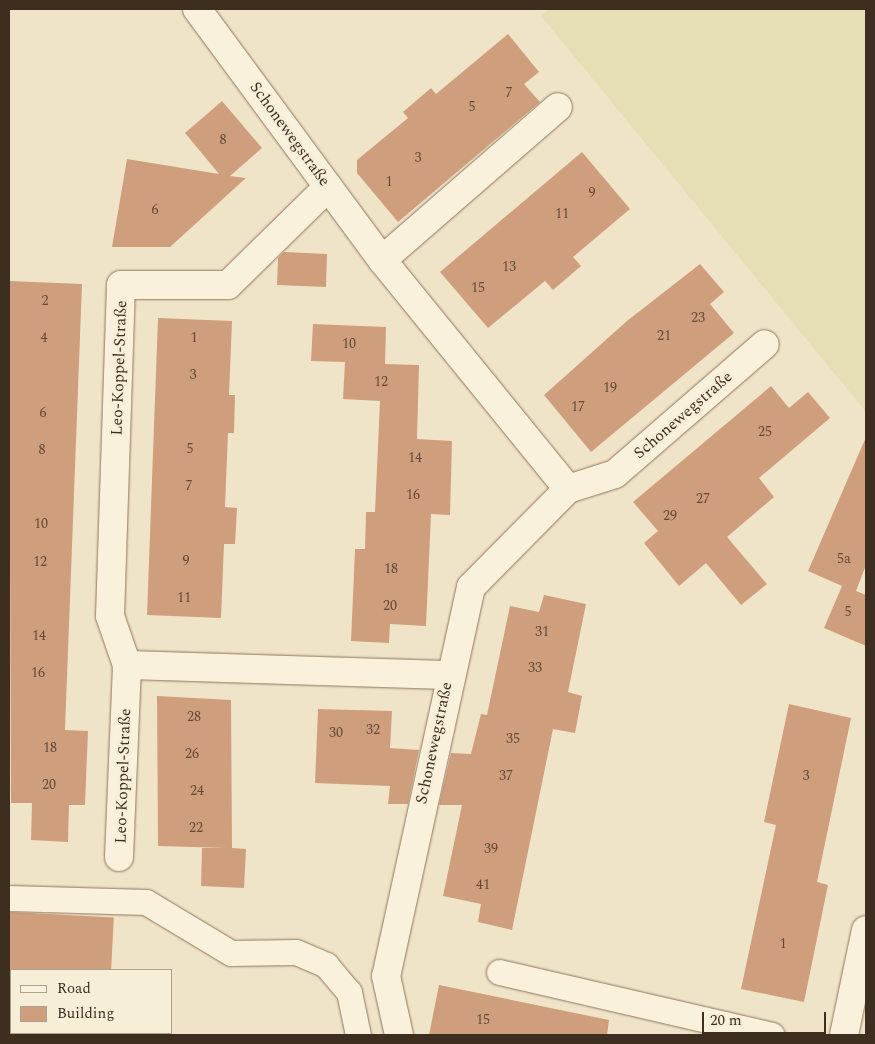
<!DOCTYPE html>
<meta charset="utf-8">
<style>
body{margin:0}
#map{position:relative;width:875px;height:1044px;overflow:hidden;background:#f0e4c8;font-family:Spectral,serif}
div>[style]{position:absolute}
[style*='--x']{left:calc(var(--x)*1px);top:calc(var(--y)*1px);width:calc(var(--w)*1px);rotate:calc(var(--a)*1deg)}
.farmland>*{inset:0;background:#e6deb5}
.building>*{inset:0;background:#cf9f7d;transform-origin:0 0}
.roads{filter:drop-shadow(0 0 1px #8d765c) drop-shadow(0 0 1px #8d765c)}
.service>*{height:25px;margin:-12.5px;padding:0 12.5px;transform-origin:12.5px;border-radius:12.5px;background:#faf1dc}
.minor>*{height:28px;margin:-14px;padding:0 14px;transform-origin:14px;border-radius:14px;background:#faf1dc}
span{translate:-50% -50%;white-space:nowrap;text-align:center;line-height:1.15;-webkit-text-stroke:5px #f7eed8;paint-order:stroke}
.number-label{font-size:14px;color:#624a37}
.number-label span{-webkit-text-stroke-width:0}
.street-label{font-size:16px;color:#3d2e20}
.frame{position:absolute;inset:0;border:10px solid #3d2e20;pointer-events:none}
.legend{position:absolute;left:10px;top:969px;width:162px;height:65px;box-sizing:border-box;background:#f7eed8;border:1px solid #ada18e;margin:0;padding:6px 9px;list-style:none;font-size:15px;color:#3d2e20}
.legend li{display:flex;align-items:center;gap:10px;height:25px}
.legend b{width:25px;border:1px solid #ada18e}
.scale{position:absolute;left:702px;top:1012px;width:124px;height:22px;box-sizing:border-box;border:2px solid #3d2e20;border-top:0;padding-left:6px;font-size:15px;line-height:18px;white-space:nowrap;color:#3d2e20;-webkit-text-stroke:4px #f7eed8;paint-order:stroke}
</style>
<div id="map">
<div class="farmland">
<i style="clip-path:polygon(548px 9px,866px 9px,866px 412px,541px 16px)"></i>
</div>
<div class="building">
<i style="clip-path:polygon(508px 34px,539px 72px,524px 84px,540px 102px,398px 222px,357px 173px,357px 160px,408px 118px,403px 112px,431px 88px,436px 94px)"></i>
<i style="clip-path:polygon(222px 101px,262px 148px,230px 176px,246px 178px,170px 247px,112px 247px,127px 159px,219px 174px,185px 133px)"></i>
<i style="clip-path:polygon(582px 152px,630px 209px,573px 257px,581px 266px,553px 290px,545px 281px,488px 328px,440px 272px)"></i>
<i style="clip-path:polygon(284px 252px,327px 254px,326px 287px,277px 285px,278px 258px)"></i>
<i style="clip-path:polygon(700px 264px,724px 292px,710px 304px,734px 333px,591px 452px,544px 395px,627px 321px)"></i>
<i style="clip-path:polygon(9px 281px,82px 284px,65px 730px,88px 731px,85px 805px,69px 805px,68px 842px,31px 840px,32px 803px,11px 803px)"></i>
<i style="clip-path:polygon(158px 318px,232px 321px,229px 395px,235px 395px,234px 433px,228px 433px,225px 507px,237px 508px,235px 544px,224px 544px,221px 618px,147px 615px)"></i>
<i style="clip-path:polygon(313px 324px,386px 327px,385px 364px,419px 365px,417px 439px,452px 441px,450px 515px,431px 514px,426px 626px,390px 624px,389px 643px,351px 641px,355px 549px,365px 549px,366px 512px,375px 512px,380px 401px,343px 399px,345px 362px,311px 361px)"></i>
<i style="clip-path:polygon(771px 386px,789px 408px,808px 392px,830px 418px,759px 478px,774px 497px,727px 537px,767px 584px,741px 605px,706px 563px,679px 586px,644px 543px,658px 531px,633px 502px)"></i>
<i style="clip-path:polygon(866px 437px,866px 565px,856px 591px,866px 595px,866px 646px,824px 628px,842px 586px,808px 571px)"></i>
<i style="clip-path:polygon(544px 595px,586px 604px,568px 692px,582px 696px,575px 733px,553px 729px,512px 930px,478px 922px,481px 904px,443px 896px,462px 805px,439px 805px,451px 753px,471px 754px,481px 714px,487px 715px,510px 606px,539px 612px)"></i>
<i style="clip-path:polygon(157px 696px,231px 700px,232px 848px,246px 849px,244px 888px,201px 886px,202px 848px,227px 848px,158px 846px)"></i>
<i style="clip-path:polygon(789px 704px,851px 718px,817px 882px,828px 885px,804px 1002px,741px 989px,776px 825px,764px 822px)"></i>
<i style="clip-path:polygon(318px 709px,392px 711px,390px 748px,419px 750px,408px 804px,388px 804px,390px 786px,315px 783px)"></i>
<i style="left:9px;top:912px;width:105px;height:58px;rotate:3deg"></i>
<i style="clip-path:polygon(439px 985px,609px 1020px,607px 1035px,429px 1035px)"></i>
</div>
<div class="roads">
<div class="service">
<i style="--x:9;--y:898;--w:137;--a:1.7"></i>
<i style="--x:146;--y:902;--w:99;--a:31"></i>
<i style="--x:231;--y:953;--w:65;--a:-0.9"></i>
<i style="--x:296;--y:952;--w:33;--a:23"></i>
<i style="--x:326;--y:965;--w:35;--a:50"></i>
<i style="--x:349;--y:992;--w:44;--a:78.2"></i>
<i style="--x:499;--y:972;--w:280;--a:13"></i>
</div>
<div class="minor">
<i style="--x:197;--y:9;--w:312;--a:53.6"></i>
<i style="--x:382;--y:260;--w:295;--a:50.9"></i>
<i style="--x:568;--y:489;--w:138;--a:134.7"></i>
<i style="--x:471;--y:587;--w:398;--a:102.3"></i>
<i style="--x:386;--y:976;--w:60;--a:77.6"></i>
<i style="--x:328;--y:187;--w:140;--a:135.6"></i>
<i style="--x:228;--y:285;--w:107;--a:180"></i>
<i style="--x:121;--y:285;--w:331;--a:91.9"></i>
<i style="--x:110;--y:616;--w:52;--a:70.9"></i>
<i style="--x:127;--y:665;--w:321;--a:1.8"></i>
<i style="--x:382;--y:260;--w:233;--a:-41"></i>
<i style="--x:568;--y:489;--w:49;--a:-17.7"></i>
<i style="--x:615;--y:474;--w:198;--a:-40.9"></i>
<i style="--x:119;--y:857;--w:192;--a:-87.6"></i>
<i style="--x:844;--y:1035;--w:107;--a:-78.2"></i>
</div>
</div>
<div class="number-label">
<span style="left:509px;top:93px">7</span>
<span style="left:472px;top:107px">5</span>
<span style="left:223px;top:140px">8</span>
<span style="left:418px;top:158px">3</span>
<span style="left:389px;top:182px">1</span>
<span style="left:592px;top:193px">9</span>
<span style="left:155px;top:210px">6</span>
<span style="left:562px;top:214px">11</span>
<span style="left:509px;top:267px">13</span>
<span style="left:478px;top:288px">15</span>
<span style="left:45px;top:301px">2</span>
<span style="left:698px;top:318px">23</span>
<span style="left:664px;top:336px">21</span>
<span style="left:44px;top:338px">4</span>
<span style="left:194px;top:338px">1</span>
<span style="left:349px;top:344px">10</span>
<span style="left:193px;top:375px">3</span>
<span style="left:381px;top:382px">12</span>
<span style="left:610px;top:388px">19</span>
<span style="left:578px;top:407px">17</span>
<span style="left:43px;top:413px">6</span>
<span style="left:765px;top:432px">25</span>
<span style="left:190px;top:449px">5</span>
<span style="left:42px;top:450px">8</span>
<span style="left:415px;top:458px">14</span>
<span style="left:189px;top:486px">7</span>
<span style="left:413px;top:495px">16</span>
<span style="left:703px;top:499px">27</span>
<span style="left:670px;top:516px">29</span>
<span style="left:41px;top:524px">10</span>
<span style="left:844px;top:559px">5a</span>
<span style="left:186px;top:561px">9</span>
<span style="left:40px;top:562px">12</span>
<span style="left:391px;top:569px">18</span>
<span style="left:184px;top:598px">11</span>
<span style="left:390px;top:606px">20</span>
<span style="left:848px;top:612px">5</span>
<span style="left:542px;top:632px">31</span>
<span style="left:39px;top:636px">14</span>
<span style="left:535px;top:668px">33</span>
<span style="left:38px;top:673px">16</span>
<span style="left:194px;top:717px">28</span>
<span style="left:373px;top:730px">32</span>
<span style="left:336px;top:733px">30</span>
<span style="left:513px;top:739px">35</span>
<span style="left:50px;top:748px">18</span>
<span style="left:192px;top:754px">26</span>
<span style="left:506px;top:776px">37</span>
<span style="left:806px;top:776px">3</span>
<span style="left:49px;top:785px">20</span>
<span style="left:197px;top:791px">24</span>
<span style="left:196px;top:828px">22</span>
<span style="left:491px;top:849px">39</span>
<span style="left:483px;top:885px">41</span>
<span style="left:783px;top:944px">1</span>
<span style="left:483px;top:1020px">15</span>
</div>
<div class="street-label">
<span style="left:290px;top:134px;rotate:54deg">Schonewegstraße</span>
<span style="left:119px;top:368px;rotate:-88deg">Leo-Koppel-Straße</span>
<span style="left:683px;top:415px;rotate:-41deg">Schonewegstraße</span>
<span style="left:434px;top:743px;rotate:-78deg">Schonewegstraße</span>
<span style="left:123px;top:776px;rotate:-88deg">Leo-Koppel-Straße</span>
</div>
<div class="frame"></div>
<ul class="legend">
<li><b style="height:6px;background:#faf1dc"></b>Road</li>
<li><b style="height:14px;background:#cf9f7d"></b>Building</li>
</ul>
<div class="scale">20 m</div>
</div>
